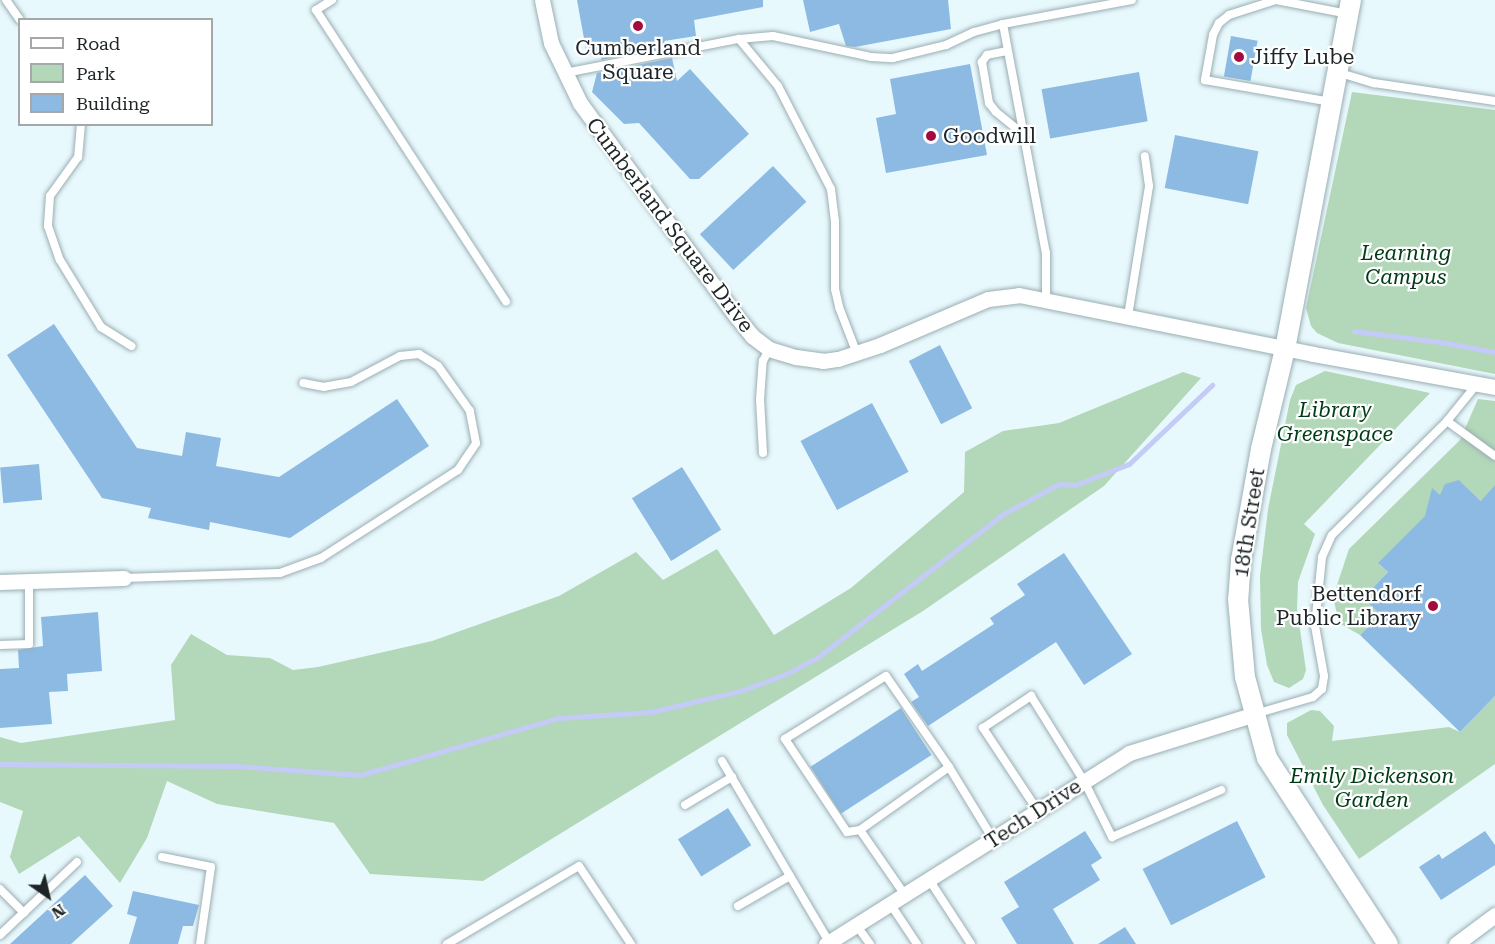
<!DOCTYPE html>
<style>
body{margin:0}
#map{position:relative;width:1495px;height:944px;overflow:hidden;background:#e8f9fd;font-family:"Roboto Serif",serif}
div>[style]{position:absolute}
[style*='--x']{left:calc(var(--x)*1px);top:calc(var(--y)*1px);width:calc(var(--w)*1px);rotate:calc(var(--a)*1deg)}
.green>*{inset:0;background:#b3d7b9}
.stream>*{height:5px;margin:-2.5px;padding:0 2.5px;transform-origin:2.5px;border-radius:2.5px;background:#c4cbf7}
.building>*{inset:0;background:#8cbae3;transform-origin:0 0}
.roads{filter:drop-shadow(0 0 2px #9aaeb3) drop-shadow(0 0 2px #9aaeb3)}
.service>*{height:8px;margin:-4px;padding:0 4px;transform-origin:4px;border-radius:4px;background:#fff}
.minor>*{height:15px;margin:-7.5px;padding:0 7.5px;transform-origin:7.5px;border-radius:7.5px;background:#fff}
.tertiary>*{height:20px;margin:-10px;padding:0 10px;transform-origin:10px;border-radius:10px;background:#fff}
.dots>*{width:16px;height:16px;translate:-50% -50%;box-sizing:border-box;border:3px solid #fff;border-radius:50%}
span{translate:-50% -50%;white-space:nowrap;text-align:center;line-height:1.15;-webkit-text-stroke:4.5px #fff;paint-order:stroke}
.poi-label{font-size:21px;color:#1d2527}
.left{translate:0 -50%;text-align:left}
.right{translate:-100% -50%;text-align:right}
.street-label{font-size:21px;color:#1d2527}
.park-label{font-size:21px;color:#003b17;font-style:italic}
.legend{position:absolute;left:18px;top:18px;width:195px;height:108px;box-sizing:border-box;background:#fff;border:2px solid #a5a8a9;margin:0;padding:8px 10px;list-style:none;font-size:18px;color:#1d2527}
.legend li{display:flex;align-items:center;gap:12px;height:30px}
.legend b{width:30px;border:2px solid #a5a8a9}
.north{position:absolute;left:18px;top:866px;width:60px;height:60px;-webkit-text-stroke:4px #fff;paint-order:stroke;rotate:146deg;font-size:16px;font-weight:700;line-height:24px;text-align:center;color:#1d2527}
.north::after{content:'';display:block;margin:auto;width:21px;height:27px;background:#1d2527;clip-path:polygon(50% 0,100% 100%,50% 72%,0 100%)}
</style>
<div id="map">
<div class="green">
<i style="clip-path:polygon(1352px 92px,1495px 110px,1495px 374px,1338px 343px,1317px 333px,1311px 326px,1306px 308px)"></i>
<i style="clip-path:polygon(1325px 371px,1430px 393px,1304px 524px,1315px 534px,1298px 582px,1297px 609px,1306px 670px,1303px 679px,1289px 688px,1274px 682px,1267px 665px,1261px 629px,1260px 576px,1268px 509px,1290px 400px,1296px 385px)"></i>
<i style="clip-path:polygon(1183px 372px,1201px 378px,1104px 486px,923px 611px,483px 881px,370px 874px,334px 823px,217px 804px,167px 781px,147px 838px,120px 883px,79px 836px,19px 874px,10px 857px,23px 811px,0 802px,0 737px,21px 743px,175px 720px,171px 665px,191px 634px,227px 655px,270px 658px,293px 670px,318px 667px,432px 641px,559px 596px,636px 552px,663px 580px,717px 549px,774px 635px,851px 588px,964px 492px,965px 452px,1003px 431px,1059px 423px)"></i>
<i style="clip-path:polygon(1478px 399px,1495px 401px,1495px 514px,1460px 481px,1379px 564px,1388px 572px,1363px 598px,1381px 615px,1360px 635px,1339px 623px,1333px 597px,1349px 549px,1460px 440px)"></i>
<i style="clip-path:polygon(1495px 696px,1495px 764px,1359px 859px,1323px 805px,1287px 735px,1287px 723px,1311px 710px,1320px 711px,1334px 726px,1332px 741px,1449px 727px,1460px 732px)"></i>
</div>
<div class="stream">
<i style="--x:1354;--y:331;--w:87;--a:7.3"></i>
<i style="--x:1440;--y:342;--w:56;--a:10.3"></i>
<i style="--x:0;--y:764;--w:237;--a:0.5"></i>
<i style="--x:237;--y:766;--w:123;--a:4.2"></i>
<i style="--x:360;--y:775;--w:207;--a:-16"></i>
<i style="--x:559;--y:718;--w:92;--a:-3.7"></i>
<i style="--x:651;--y:712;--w:91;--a:-13.3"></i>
<i style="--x:740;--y:691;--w:49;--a:-20.3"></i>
<i style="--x:786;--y:674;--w:36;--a:-28"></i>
<i style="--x:818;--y:657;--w:234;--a:-37.7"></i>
<i style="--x:1003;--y:514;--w:64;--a:-28.2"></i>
<i style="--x:1059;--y:484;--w:16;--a:4"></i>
<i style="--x:1075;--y:485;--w:58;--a:-21.3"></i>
<i style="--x:1129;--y:464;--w:115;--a:-43.6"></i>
</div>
<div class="building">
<i style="clip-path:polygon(577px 0,763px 0,763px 7px,694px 20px,696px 36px,664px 41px,669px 47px,601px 60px,603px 52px,587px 55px)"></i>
<i style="clip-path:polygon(803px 0,948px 0,951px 29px,855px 47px,846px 46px,839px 24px,810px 32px)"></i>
<i style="left:1231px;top:36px;width:27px;height:41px;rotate:10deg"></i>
<i style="clip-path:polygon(672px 58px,677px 81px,690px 69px,749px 134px,699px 179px,690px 179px,639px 123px,624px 124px,592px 92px,597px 73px)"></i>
<i style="clip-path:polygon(970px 64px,987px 155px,886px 173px,876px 118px,896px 114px,890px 79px)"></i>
<i style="left:1139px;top:72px;width:50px;height:99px;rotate:80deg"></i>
<i style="left:1175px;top:135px;width:85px;height:54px;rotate:11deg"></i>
<i style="left:773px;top:166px;width:49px;height:100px;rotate:47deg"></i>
<i style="clip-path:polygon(54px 324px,137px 448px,182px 456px,186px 432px,221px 438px,216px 466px,279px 477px,397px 399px,429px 446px,290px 538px,210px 522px,209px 530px,148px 518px,151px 508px,102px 498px,7px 355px)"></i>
<i style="left:940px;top:345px;width:71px;height:35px;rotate:63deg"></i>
<i style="left:872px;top:403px;width:78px;height:81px;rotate:62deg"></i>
<i style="left:39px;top:464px;width:36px;height:39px;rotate:85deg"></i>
<i style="left:682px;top:467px;width:74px;height:59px;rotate:58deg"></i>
<i style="clip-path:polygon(1459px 480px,1481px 501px,1495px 485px,1495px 696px,1460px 732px,1360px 635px,1381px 615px,1363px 598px,1388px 572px,1378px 563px,1425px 516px,1432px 488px,1440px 495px,1445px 484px)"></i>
<i style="clip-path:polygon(1064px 553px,1132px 654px,1084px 685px,1056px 642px,928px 726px,911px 702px,919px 697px,904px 674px,918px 664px,922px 671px,994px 624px,990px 618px,1025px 595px,1017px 584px)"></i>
<i style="clip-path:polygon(98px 612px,102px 671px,67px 674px,68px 691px,49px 692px,52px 724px,0 728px,0 669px,19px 668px,18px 650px,43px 646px,41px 617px)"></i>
<i style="left:901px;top:708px;width:56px;height:108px;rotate:57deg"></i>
<i style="left:728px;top:808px;width:44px;height:59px;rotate:58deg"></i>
<i style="left:1237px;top:821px;width:63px;height:106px;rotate:63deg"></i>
<i style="clip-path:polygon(1085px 831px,1102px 858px,1091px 865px,1100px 880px,1053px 909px,1074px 944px,1017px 944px,1001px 918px,1019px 907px,1004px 882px)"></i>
<i style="clip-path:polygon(1485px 831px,1495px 845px,1495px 865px,1441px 900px,1419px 867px,1439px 854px,1442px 859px)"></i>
<i style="clip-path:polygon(85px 875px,113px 906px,71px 944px,10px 944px)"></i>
<i style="clip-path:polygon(133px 891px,199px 905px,193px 926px,183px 926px,178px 944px,129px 944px,137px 917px,127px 914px)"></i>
<i style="clip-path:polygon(1125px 927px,1136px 944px,1098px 944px)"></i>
</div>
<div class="roads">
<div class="service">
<i style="--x:6;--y:0;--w:24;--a:55"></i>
<i style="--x:332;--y:0;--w:19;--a:148"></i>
<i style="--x:316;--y:10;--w:348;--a:56.9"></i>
<i style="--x:1276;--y:0;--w:49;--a:162.3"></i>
<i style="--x:1229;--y:15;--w:13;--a:141"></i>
<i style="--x:1219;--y:23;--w:13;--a:117"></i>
<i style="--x:1213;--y:35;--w:46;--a:100.1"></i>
<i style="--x:1205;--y:80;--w:128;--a:9.9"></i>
<i style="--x:1276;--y:0;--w:73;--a:11"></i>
<i style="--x:1003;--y:24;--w:233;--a:79.4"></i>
<i style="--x:1046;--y:253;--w:46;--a:90"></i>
<i style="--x:739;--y:39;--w:61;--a:50.3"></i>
<i style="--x:778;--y:86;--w:116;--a:62.8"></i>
<i style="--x:831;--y:189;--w:32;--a:83"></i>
<i style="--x:835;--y:221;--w:68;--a:90"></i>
<i style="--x:835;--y:289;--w:18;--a:77"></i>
<i style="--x:839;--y:307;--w:50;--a:69"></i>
<i style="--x:1007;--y:51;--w:20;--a:169"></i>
<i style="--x:987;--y:55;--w:9;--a:126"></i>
<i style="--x:982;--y:62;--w:42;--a:80.3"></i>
<i style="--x:989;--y:103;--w:11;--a:52"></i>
<i style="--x:996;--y:112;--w:33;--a:39"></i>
<i style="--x:1337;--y:72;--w:39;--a:17"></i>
<i style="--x:1374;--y:83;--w:122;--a:8.5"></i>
<i style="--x:565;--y:73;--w:177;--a:-11.1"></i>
<i style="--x:739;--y:39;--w:34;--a:-5"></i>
<i style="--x:773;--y:36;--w:100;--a:12.1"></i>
<i style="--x:871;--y:57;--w:22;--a:3"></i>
<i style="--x:893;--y:58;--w:55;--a:-13.8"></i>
<i style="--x:946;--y:45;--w:31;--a:-25"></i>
<i style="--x:974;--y:32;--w:30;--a:-15"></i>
<i style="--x:1003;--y:24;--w:131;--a:-10.5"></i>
<i style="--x:81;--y:124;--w:33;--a:95"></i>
<i style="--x:78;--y:157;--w:48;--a:125.7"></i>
<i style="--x:50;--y:196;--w:30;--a:94"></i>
<i style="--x:48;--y:226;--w:36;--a:71"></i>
<i style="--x:60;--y:260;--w:79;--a:58.5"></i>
<i style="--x:101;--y:327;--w:36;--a:32"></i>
<i style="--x:1128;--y:316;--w:132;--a:-80.8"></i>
<i style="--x:1149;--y:186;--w:30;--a:-98"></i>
<i style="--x:1447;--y:421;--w:59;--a:36.1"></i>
<i style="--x:763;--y:453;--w:53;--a:-93.2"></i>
<i style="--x:760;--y:400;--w:39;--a:-86"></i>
<i style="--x:763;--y:361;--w:13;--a:-63"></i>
<i style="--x:124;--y:578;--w:156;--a:-1.8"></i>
<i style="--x:280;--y:573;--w:44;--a:-20.1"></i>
<i style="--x:321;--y:558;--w:163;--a:-32.7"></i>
<i style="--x:458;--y:470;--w:32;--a:-56"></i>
<i style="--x:476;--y:443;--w:33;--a:-101"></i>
<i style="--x:470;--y:411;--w:55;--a:-125.4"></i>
<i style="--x:438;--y:366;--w:22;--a:-148"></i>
<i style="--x:419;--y:354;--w:19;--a:174"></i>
<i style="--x:400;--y:356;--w:55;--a:152"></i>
<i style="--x:351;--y:382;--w:27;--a:170"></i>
<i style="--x:324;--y:387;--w:21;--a:-169"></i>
<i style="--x:0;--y:645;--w:29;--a:-2"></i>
<i style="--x:29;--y:644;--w:63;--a:-90"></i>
<i style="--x:1255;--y:714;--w:60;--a:-16.3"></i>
<i style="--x:1313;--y:697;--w:12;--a:-42"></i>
<i style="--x:1322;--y:689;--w:13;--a:-81"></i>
<i style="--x:1324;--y:676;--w:51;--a:-100.2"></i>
<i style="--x:1315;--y:626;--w:69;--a:-84.2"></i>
<i style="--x:1322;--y:557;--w:24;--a:-66"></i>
<i style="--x:1332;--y:535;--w:162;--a:-44.7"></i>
<i style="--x:1447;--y:421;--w:48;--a:-51"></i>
<i style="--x:722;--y:761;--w:210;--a:59.4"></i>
<i style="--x:949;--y:767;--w:109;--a:144.7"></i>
<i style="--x:860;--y:830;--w:13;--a:171"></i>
<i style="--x:847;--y:832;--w:112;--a:-123.7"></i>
<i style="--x:785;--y:739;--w:119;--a:-32"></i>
<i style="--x:886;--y:676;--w:111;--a:55.3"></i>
<i style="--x:949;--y:767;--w:84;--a:58.6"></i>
<i style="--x:685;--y:805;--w:55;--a:-30.8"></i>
<i style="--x:1038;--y:811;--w:100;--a:-123.5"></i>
<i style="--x:983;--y:728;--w:58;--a:-33.7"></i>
<i style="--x:1031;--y:696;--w:100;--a:58.1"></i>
<i style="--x:1084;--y:781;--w:63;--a:63.4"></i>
<i style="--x:1112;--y:837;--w:119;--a:-23.3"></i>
<i style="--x:860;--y:830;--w:79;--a:55.3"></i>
<i style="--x:162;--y:857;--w:50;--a:11.5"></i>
<i style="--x:211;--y:867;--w:78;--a:98.1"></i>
<i style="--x:930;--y:881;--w:75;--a:56.9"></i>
<i style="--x:0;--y:889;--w:34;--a:45"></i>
<i style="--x:891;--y:905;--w:47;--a:56.3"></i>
<i style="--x:738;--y:906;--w:60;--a:-30"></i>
<i style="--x:857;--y:926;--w:22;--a:54"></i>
<i style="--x:0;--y:935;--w:106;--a:-43.5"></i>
<i style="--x:447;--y:944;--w:153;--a:-30.6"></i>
<i style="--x:579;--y:866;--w:94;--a:56.3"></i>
</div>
<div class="minor">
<i style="--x:542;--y:0;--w:44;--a:78.2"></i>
<i style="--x:551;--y:43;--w:67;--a:64.2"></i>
<i style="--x:580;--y:103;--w:264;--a:53.8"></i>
<i style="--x:736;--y:316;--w:26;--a:51"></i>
<i style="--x:752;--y:336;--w:21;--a:37"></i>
<i style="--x:769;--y:349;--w:28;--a:17"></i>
<i style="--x:796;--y:357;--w:27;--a:8"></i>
<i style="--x:823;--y:361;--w:15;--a:-8"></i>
<i style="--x:838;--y:359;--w:44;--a:-18.4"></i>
<i style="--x:880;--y:345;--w:117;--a:-23.1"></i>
<i style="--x:988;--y:299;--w:31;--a:-7"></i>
<i style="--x:1019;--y:295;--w:300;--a:11.3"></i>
<i style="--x:1313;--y:354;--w:185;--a:10.3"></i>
<i style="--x:0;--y:582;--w:124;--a:-1.8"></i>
<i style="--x:826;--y:944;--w:358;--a:-32.2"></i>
<i style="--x:1129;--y:753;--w:132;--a:-17.2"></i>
<i style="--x:1456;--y:944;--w:49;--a:-36.6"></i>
</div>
<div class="tertiary">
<i style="--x:1351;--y:0;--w:355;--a:100.7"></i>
<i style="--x:1285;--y:349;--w:103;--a:103.5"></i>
<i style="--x:1261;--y:449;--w:113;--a:100.2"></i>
<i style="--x:1241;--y:560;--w:39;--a:94"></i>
<i style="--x:1238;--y:599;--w:78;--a:84.9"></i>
<i style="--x:1245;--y:677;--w:84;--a:74.8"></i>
<i style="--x:1267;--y:758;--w:222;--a:57"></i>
</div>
</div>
<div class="dots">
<i style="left:638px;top:26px;background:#a40a3d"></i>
<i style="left:1239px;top:57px;background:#a40a3d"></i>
<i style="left:931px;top:136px;background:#a40a3d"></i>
<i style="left:1433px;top:606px;background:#a40a3d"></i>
</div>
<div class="poi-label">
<span style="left:638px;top:60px">Cumberland<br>Square</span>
<span class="left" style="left:1251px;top:57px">Jiffy Lube</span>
<span class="left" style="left:943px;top:136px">Goodwill</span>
<span class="right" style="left:1421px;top:606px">Bettendorf<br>Public Library</span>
</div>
<div class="street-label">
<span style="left:670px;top:225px;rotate:53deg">Cumberland Square Drive</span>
<span style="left:1249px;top:523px;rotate:-81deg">18th Street</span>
<span style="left:1033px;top:814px;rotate:-33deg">Tech Drive</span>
</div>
<div class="park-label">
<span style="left:1406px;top:265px">Learning<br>Campus</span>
<span style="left:1335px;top:422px">Library<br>Greenspace</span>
<span style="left:1372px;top:788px">Emily Dickenson<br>Garden</span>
</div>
<ul class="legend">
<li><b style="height:8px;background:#fff"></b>Road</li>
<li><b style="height:16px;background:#b3d7b9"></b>Park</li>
<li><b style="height:16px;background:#8cbae3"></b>Building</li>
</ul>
<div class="north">N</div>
</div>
